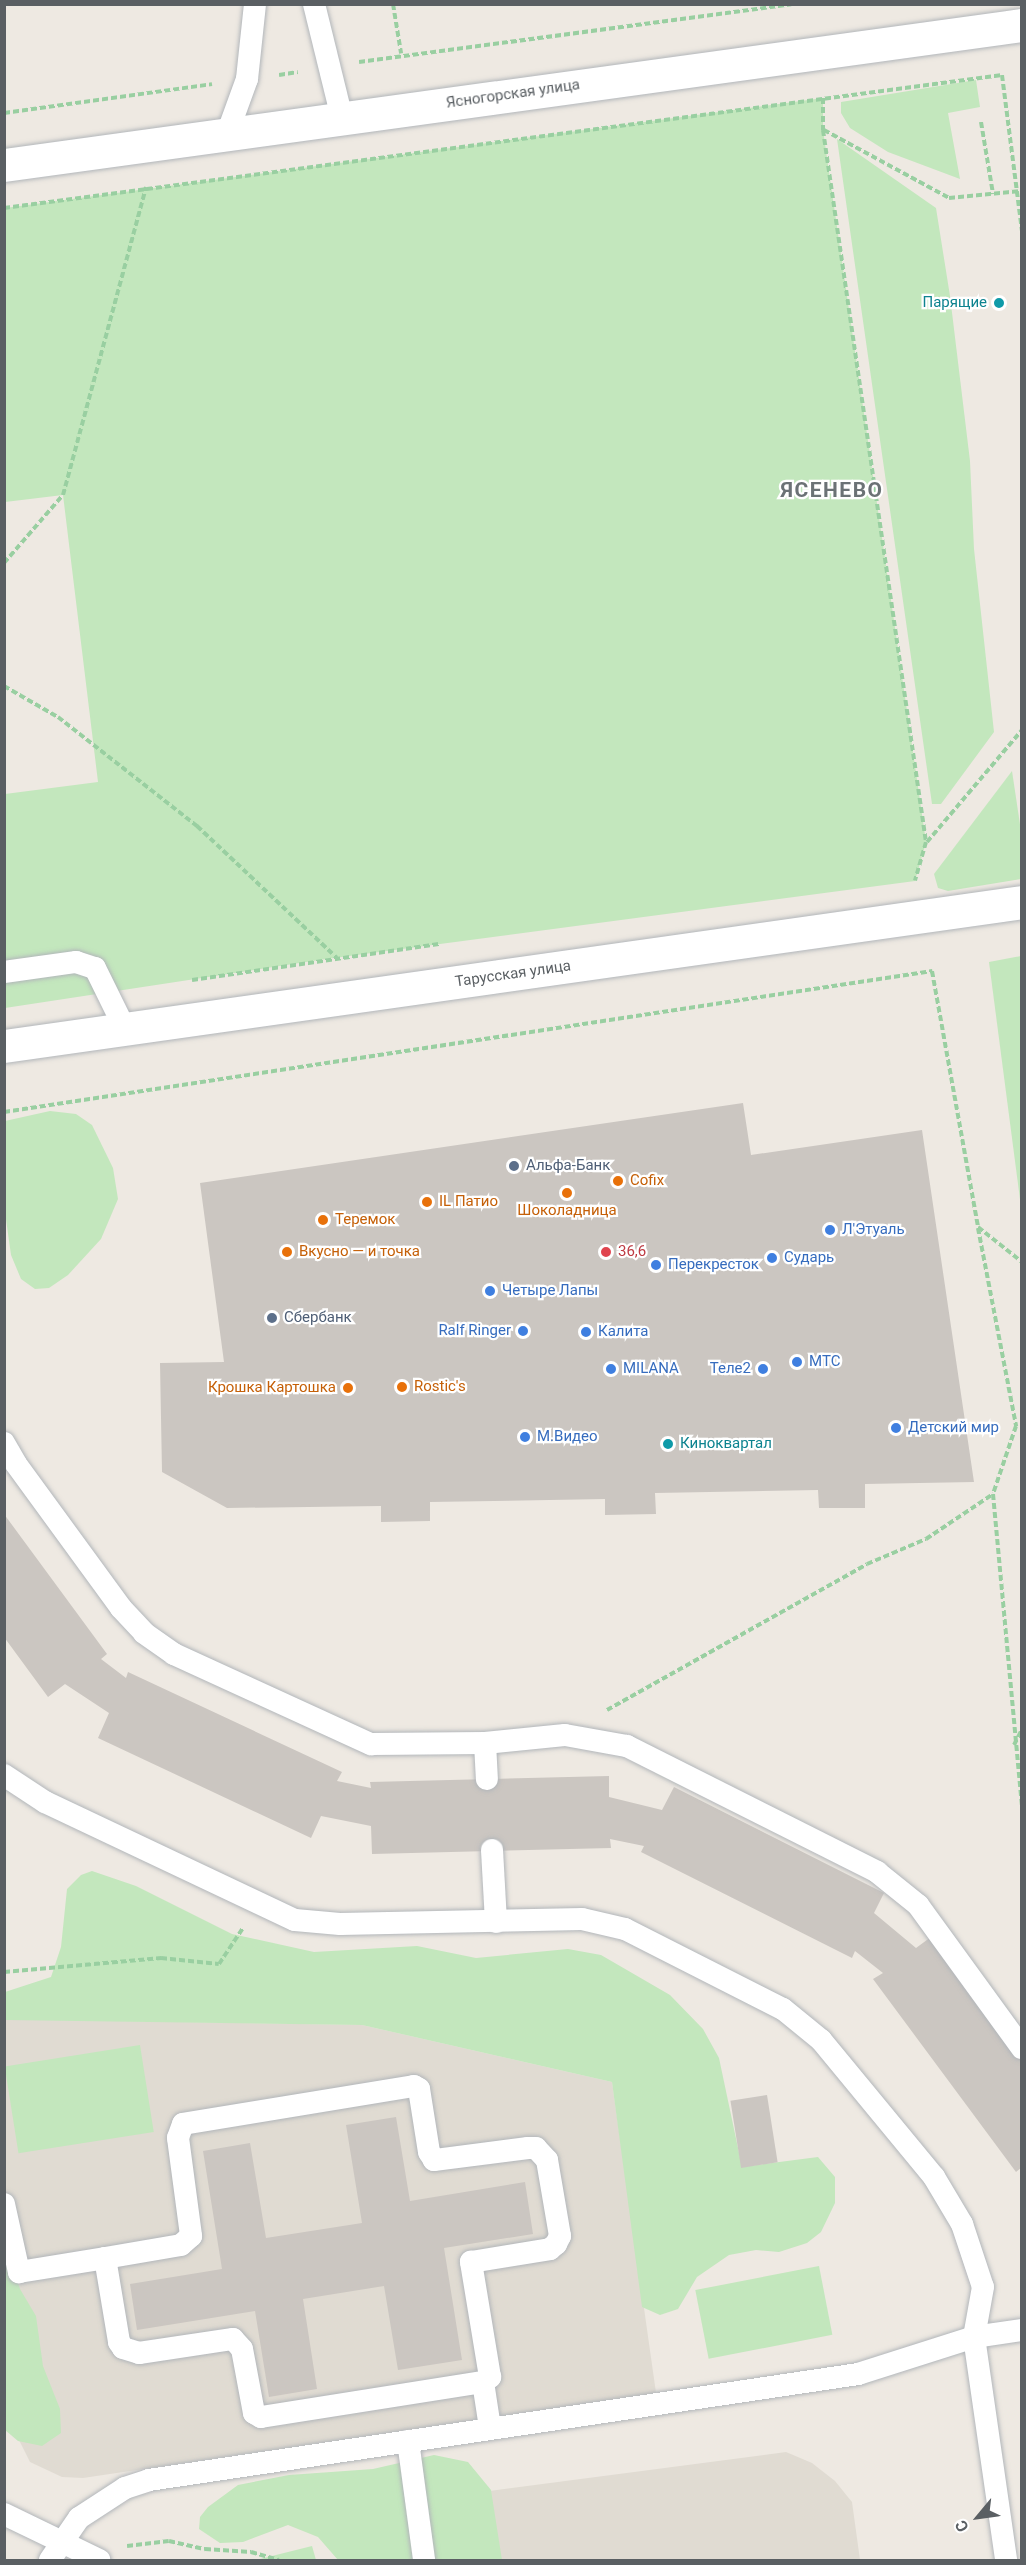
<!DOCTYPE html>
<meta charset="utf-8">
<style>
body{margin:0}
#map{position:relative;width:1026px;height:2565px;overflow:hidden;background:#eee9e2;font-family:Roboto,sans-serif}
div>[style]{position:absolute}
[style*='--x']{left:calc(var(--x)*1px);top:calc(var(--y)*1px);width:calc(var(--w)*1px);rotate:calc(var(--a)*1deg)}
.education>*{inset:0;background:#e0dbd2}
.green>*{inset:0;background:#c3e7bd;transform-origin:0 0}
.building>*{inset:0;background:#cbc6c1;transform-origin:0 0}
.path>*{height:4px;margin-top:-2px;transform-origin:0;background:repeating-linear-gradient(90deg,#99cfa1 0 6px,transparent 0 9px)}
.roads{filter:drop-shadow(0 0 2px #b2b6ba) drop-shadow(0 0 2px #b2b6ba)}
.service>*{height:22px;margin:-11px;padding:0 11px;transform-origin:11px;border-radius:11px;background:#fff}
.secondary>*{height:33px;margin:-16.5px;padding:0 16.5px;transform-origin:16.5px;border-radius:16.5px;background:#fff}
.dots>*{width:16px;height:16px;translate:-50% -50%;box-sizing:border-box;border:3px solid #fff;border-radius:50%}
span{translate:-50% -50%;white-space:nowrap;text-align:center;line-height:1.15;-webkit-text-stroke:4.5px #fff;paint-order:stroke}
.street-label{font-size:15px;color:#5a5f63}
.culture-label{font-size:15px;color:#0d838f}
.right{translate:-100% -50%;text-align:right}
.left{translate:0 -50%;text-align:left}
.service-label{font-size:15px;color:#4e5e75}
.food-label{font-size:15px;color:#c56008}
.shop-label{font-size:15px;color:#366cbe}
.health-label{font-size:15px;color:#be3a42}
.district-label{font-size:21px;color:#6b7275;font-weight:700;letter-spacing:1.5px}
.frame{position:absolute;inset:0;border:6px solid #5a5f63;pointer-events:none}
.north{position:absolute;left:948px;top:2487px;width:60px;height:60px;-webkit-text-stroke:4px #fff;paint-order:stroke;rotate:241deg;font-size:16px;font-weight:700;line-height:24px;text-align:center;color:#5a5f63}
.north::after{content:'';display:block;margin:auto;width:21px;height:27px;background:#5a5f63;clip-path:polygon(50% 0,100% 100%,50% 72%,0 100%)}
</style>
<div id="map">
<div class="education">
<i style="clip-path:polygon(4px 2019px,362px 2025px,612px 2082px,656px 2393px,83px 2478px,62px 2477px,30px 2462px,19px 2440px,5px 2353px)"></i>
<i style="clip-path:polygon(786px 2452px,812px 2463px,835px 2481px,852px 2502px,860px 2560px,445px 2560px,436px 2498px)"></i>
</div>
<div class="green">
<i style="clip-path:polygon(976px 80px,980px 107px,948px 113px,960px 179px,888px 152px,850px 128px,841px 113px,841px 102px)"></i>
<i style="clip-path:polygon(823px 98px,823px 130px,926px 842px,915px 881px,319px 960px,5px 1008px,5px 794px,98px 782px,63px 495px,5px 502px,5px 208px)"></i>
<i style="clip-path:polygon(837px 139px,936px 208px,950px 296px,970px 461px,974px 549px,994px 732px,941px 804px,932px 804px)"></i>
<i style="clip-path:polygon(1012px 771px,1021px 831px,1021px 879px,948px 891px,938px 888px,934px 874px)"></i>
<i style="clip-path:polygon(1021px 956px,1022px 957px,1021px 1207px,989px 962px)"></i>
<i style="clip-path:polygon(50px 1111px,76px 1114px,92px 1125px,113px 1168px,118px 1199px,101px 1239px,68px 1275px,49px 1288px,35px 1289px,21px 1279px,11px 1255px,4px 1205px,5px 1121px)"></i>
<i style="clip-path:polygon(92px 1871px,136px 1886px,232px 1934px,314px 1952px,417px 1946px,476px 1958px,568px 1949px,601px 1955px,670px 1995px,703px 2029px,719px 2058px,742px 2167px,818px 2157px,835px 2177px,835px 2203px,821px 2232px,807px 2243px,779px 2252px,756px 2250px,729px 2255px,697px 2277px,678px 2309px,660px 2315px,642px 2307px,612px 2082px,362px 2025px,5px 2020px,5px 1992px,51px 1977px,61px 1947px,67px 1889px,81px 1875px)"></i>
<i style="left:140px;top:2045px;width:88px;height:137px;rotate:81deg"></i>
<i style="clip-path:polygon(4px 2240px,20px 2289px,36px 2316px,43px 2366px,60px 2409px,61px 2433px,42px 2446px,18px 2441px,5px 2430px)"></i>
<i style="left:819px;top:2266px;width:70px;height:126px;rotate:79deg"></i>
<i style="clip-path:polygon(434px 2455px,468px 2462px,491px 2490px,502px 2560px,338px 2560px,318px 2537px,288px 2525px,243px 2542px,220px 2543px,199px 2529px,200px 2517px,208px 2507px,238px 2485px,289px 2475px,373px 2469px)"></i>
<i style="clip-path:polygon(312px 2546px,316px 2560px,256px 2560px)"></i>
</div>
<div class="building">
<i style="clip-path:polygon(743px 1103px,751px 1155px,922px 1130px,974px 1482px,865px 1484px,865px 1508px,819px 1508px,818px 1490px,655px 1493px,656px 1514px,605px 1515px,605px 1499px,430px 1502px,430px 1521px,381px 1522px,381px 1506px,227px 1508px,162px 1472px,160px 1363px,224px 1362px,200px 1183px)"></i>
<i style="clip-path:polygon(4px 1514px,107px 1654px,101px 1659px,126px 1678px,128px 1672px,342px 1772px,337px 1781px,371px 1788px,370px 1782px,609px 1776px,609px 1797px,662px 1810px,674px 1787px,884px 1893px,874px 1913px,916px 1948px,931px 1937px,1022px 2059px,1022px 2167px,1016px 2172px,873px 1979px,883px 1973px,855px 1951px,852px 1958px,641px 1852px,644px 1846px,610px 1839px,611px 1848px,372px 1854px,371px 1826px,321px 1816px,311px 1838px,98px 1738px,109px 1713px,65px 1684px,48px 1697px,4px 1637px)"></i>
<i style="left:767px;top:2095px;width:68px;height:37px;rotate:81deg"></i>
<i style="clip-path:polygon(396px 2117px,410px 2201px,525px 2182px,533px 2234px,444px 2248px,462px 2360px,398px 2370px,384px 2286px,303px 2299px,317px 2389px,269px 2397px,255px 2311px,137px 2330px,130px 2284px,222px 2269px,203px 2151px,250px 2143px,266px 2238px,362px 2223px,346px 2125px)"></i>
</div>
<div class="path">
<i style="--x:393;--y:4;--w:50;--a:80.7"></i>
<i style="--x:359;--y:62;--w:436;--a:-7.6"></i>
<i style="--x:279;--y:75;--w:19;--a:-9"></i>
<i style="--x:823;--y:98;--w:32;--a:90"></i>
<i style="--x:823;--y:130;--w:719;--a:81.77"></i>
<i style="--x:926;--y:842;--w:40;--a:106"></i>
<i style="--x:4;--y:113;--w:210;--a:-7.9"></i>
<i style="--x:981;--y:122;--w:73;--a:80.5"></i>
<i style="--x:824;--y:130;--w:142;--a:28.5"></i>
<i style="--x:949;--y:198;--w:73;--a:-5.5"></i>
<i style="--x:4;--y:208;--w:1007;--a:-7.59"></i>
<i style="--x:1002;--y:75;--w:158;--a:82.7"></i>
<i style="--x:4;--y:563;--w:90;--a:-49.1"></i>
<i style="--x:63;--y:495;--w:319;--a:-74.9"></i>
<i style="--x:4;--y:686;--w:62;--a:29.9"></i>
<i style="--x:58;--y:717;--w:177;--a:38.1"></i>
<i style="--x:197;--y:826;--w:192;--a:43.3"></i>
<i style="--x:927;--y:842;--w:147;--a:-49.7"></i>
<i style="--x:192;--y:980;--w:251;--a:-8.3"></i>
<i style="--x:4;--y:1112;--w:939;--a:-8.64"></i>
<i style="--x:932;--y:971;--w:260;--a:79.8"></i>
<i style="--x:978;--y:1227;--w:56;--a:38.5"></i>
<i style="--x:978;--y:1228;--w:202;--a:79.1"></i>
<i style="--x:1016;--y:1426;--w:72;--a:108.7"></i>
<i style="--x:993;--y:1494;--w:313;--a:84.7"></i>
<i style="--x:607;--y:1710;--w:298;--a:-29.3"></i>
<i style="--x:867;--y:1564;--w:64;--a:-23"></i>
<i style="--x:926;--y:1539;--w:81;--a:-33.9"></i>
<i style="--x:1014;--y:1745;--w:18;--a:-63"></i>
<i style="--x:4;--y:1972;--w:158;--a:-5.1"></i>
<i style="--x:161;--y:1958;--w:58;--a:5.9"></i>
<i style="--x:219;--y:1964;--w:43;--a:-56.3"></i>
<i style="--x:127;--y:2546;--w:42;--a:-6.8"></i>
<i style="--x:169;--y:2541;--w:37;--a:13"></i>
<i style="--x:205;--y:2549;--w:46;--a:3.7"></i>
<i style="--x:251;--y:2552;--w:29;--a:16"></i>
</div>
<div class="roads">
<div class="service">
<i style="--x:314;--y:4;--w:117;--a:76.2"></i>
<i style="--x:227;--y:134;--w:59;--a:-70"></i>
<i style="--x:247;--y:79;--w:75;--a:-83.9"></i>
<i style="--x:4;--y:972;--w:73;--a:-7.9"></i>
<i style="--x:76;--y:962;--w:20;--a:18"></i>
<i style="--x:95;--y:968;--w:68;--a:63.8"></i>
<i style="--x:4;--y:1443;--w:24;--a:60"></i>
<i style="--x:16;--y:1464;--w:178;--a:53.9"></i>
<i style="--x:121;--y:1608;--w:34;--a:47"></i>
<i style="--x:144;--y:1633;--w:37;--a:35"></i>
<i style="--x:174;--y:1654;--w:217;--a:24.6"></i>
<i style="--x:371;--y:1744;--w:114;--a:-0.5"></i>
<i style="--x:485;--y:1743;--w:80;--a:-5.7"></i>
<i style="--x:565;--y:1735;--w:63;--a:10.1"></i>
<i style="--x:627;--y:1746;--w:280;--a:26.7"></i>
<i style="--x:877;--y:1872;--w:53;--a:38.8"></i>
<i style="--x:918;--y:1905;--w:177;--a:54"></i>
<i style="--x:485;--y:1743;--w:36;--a:87"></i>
<i style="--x:4;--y:1775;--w:49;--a:33.4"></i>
<i style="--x:45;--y:1802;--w:276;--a:25.3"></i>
<i style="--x:295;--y:1920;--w:45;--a:5.1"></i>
<i style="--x:340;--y:1924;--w:242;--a:-1.2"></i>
<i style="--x:582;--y:1919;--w:44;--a:13.1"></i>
<i style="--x:625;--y:1929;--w:177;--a:26.9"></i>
<i style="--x:783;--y:2009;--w:49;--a:39.2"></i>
<i style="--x:821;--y:2040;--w:178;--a:50.5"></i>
<i style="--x:934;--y:2177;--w:55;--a:59.2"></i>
<i style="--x:962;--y:2224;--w:66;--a:71.6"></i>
<i style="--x:983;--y:2287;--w:51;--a:100.2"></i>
<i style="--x:974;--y:2337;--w:225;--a:81.8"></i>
<i style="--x:492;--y:1850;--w:72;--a:86.8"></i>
<i style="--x:4;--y:2204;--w:70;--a:77.6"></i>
<i style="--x:19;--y:2272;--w:87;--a:-9.2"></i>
<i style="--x:483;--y:2382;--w:9;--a:-36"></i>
<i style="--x:490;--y:2377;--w:117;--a:-99.4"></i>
<i style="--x:471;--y:2262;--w:80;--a:-9.3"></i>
<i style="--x:550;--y:2249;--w:8;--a:-40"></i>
<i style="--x:556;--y:2244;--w:9;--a:-63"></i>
<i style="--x:560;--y:2236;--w:77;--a:-99.7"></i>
<i style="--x:547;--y:2160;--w:16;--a:-133"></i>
<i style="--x:536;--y:2148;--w:8;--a:180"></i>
<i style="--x:528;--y:2148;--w:95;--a:172.7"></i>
<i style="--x:434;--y:2160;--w:9;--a:-122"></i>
<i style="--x:429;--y:2152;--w:64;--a:-99"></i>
<i style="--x:419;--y:2089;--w:6;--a:-149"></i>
<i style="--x:414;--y:2086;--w:234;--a:170.7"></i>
<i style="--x:183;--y:2124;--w:15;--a:110"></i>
<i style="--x:178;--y:2138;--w:99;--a:82.4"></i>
<i style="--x:191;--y:2236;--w:13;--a:138"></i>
<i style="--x:181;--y:2245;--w:77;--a:170.3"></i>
<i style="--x:105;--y:2258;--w:85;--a:80.5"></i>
<i style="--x:119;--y:2342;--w:7;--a:56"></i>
<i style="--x:123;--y:2348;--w:17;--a:17"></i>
<i style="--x:139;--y:2353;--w:95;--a:-8.5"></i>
<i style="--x:233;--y:2339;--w:13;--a:48"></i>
<i style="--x:242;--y:2349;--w:65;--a:79.4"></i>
<i style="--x:254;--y:2413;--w:8;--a:30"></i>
<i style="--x:261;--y:2417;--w:225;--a:-9"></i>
<i style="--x:483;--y:2382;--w:47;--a:81.3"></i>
<i style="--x:408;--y:2441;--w:120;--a:82.3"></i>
<i style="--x:4;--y:2514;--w:106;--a:25.8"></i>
<i style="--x:50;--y:2560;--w:51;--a:-55.4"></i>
<i style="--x:79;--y:2518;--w:55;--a:-33.1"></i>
<i style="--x:125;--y:2488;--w:25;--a:-18"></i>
<i style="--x:149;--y:2480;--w:717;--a:-8.5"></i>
<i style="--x:858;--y:2374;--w:122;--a:-17.7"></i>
<i style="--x:974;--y:2337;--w:49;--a:-8.3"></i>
</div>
<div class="secondary">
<i style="--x:4;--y:165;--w:1028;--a:-7.83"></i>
<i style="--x:4;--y:1046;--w:1028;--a:-8.05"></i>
</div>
</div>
<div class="dots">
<i style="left:999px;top:303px;background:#0f9aa8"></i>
<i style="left:514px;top:1166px;background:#5c6f8a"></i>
<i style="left:618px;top:1181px;background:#e8710a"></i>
<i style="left:567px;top:1193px;background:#e8710a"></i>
<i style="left:427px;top:1202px;background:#e8710a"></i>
<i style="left:323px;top:1220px;background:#e8710a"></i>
<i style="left:830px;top:1230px;background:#3f7fe0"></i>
<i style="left:287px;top:1252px;background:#e8710a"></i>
<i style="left:606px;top:1252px;background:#e0444e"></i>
<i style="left:772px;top:1258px;background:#3f7fe0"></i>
<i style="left:656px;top:1265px;background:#3f7fe0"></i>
<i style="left:490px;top:1291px;background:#3f7fe0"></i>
<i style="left:272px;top:1318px;background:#5c6f8a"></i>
<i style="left:523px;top:1331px;background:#3f7fe0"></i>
<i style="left:586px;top:1332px;background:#3f7fe0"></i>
<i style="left:797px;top:1362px;background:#3f7fe0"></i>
<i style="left:611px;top:1369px;background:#3f7fe0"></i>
<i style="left:763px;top:1369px;background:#3f7fe0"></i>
<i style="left:402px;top:1387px;background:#e8710a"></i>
<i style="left:348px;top:1388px;background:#e8710a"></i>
<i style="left:896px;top:1428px;background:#3f7fe0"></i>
<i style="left:525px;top:1437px;background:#3f7fe0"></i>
<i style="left:668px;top:1444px;background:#0f9aa8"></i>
</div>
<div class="street-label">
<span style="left:513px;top:94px;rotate:-8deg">Ясногорская улица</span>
<span style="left:513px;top:974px;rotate:-8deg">Тарусская улица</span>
</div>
<div class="culture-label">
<span class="right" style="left:987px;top:303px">Парящие</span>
<span class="left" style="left:680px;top:1444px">Киноквартал</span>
</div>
<div class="service-label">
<span class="left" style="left:526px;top:1166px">Альфа-Банк</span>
<span class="left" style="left:284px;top:1318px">Сбербанк</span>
</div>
<div class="food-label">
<span class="left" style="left:630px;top:1181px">Cofix</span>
<span class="left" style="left:439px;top:1202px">IL Патио</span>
<span style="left:567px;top:1211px">Шоколадница</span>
<span class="left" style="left:335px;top:1220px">Теремок</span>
<span class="left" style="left:299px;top:1252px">Вкусно — и точка</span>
<span class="left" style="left:414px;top:1387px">Rostic's</span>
<span class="right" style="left:336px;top:1388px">Крошка Картошка</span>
</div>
<div class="shop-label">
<span class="left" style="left:842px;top:1230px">Л'Этуаль</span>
<span class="left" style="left:784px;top:1258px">Сударь</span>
<span class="left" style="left:668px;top:1265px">Перекресток</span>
<span class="left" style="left:502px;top:1291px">Четыре Лапы</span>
<span class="right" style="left:511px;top:1331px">Ralf Ringer</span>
<span class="left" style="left:598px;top:1332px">Калита</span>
<span class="left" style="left:809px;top:1362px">МТС</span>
<span class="left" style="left:623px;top:1369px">MILANA</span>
<span class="right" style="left:751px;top:1369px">Теле2</span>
<span class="left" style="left:908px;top:1428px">Детский мир</span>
<span class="left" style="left:537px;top:1437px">М.Видео</span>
</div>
<div class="health-label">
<span class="left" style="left:618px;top:1252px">36,6</span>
</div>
<div class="district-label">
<span style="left:832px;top:490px">ЯСЕНЕВО</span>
</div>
<div class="frame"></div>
<div class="north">С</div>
</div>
